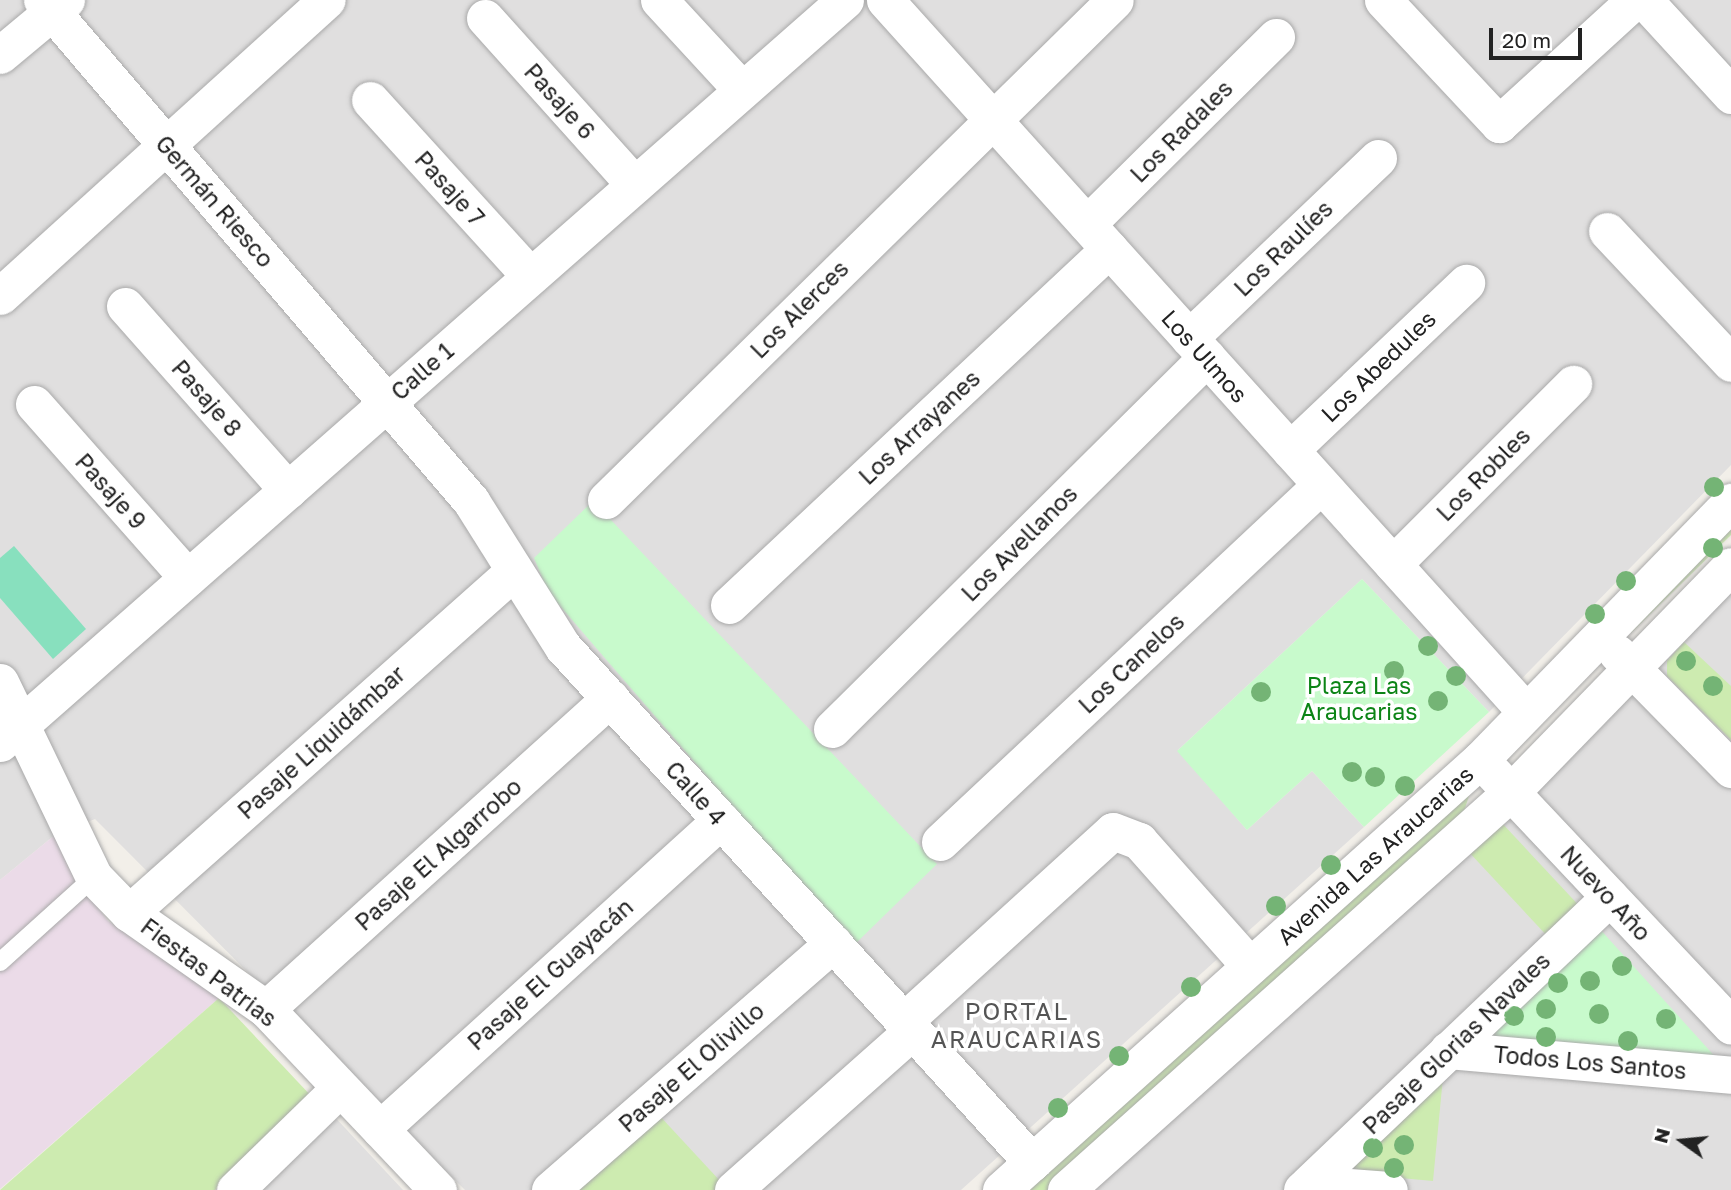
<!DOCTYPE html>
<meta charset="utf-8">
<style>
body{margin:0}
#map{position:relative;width:1731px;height:1190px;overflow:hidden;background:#f2efe9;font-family:"Golos Text",sans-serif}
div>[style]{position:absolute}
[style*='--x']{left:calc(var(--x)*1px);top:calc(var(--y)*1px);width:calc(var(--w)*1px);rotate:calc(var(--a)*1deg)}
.residential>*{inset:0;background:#e0dfdf}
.industrial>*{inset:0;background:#ebdbe8}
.grass>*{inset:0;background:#cdebb0;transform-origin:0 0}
.park>*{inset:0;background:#c8facc}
.pitch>*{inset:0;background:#88e0be}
.roads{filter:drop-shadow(0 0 2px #a9a9a9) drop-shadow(0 0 2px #a9a9a9)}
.lane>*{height:18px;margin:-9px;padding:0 9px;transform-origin:9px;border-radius:9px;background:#fff}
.street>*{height:37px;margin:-18.5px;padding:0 18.5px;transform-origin:18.5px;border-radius:18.5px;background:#fff}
.trees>*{width:20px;height:20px;margin:-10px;border-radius:50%;background:#74b475}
span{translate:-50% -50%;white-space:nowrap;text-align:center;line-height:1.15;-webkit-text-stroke:7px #fff;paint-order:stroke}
.street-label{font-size:23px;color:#222}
.park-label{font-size:23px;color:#0c8416}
.neighbourhood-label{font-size:24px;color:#555;letter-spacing:2px}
.north{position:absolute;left:1647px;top:1106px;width:70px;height:70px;-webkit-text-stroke:5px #fff;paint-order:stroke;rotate:285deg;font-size:19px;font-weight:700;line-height:28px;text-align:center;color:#222}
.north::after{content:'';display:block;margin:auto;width:24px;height:32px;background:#222;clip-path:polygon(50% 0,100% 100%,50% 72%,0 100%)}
.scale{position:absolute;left:1489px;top:28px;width:93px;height:32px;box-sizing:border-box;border:4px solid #222;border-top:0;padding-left:9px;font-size:21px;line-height:24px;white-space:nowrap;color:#222;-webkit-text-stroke:5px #fff;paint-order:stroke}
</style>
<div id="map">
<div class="residential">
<i style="clip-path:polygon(0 0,1731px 0,1731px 465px,1489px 712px,1362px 579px,1178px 750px,1247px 830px,1312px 771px,1364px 827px,961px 1190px,465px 1190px,95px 819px,56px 834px,0 880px)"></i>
<i style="clip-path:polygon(1731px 591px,1731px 1190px,1094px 1190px,1411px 904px)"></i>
<i style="clip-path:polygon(330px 1112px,403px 1190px,248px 1190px)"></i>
</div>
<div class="industrial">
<i style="clip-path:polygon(56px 834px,68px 867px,108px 921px,219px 998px,0 1189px,0 880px)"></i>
</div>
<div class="grass">
<i style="clip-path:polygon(1731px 519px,1731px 535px,1631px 633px,1630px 625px)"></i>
<i style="clip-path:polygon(1684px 642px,1731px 686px,1731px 740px,1667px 676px,1667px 661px)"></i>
<i style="clip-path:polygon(1469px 796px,1464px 811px,1047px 1190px,1027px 1190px,1459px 798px)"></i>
<i style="left:1501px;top:822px;width:118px;height:44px;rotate:47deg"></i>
<i style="clip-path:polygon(219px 998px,313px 1098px,215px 1190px,0 1190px)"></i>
<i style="clip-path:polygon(1444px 1067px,1433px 1181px,1335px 1172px)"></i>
<i style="clip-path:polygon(658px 1114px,722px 1183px,714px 1190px,574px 1190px)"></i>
</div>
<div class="park">
<i style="clip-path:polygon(593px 501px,937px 864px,853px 946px,548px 592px,534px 558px)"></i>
<i style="clip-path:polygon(1362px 579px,1489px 712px,1364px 827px,1312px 771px,1247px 830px,1177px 751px)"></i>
<i style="clip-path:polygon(1598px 927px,1719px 1061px,1489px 1045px,1486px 1028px)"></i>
</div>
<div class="pitch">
<i style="clip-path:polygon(14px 546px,86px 629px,53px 659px,0 598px,0 558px)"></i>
</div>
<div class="roads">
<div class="lane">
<i style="--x:0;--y:962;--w:127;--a:-42.1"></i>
</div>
<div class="street">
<i style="--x:42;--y:0;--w:660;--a:49.43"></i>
<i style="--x:471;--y:501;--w:173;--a:57.8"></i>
<i style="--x:563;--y:647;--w:697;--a:47.68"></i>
<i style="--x:659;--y:0;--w:122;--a:47.3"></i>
<i style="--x:885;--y:0;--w:958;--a:48"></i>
<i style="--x:1383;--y:0;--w:170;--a:46.9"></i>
<i style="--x:1499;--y:124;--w:184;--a:-42.4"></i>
<i style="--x:1644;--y:0;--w:129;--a:47.5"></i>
<i style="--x:485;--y:18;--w:224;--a:48.1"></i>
<i style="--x:0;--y:55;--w:86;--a:-39.8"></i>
<i style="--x:370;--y:100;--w:238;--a:47.7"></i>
<i style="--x:1087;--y:224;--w:266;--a:-44.7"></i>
<i style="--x:1607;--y:231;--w:181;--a:46.8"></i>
<i style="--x:0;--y:296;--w:441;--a:-42.2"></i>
<i style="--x:125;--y:306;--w:246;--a:48.5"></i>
<i style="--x:1189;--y:338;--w:261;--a:-43.6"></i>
<i style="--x:34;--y:404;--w:232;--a:48.5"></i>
<i style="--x:1290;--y:450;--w:243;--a:-43.5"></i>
<i style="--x:606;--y:500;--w:713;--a:-44.49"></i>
<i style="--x:1393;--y:564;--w:255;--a:-45"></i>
<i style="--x:729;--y:605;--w:521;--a:-43.13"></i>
<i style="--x:1617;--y:653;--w:163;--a:45.5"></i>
<i style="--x:0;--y:682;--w:216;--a:64.3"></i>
<i style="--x:94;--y:877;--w:50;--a:45.8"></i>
<i style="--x:129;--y:913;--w:167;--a:35"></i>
<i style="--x:266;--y:1009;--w:250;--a:46.5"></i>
<i style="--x:832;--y:729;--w:528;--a:-44.77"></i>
<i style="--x:0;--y:743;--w:1125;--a:-41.32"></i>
<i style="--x:1493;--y:773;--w:347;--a:46.7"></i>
<i style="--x:940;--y:842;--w:522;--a:-43.14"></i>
<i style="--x:129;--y:913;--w:514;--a:-41.61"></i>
<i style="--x:266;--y:1009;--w:464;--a:-42.1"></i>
<i style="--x:904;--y:1021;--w:282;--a:-42.3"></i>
<i style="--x:1113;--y:831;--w:28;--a:21"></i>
<i style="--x:1139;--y:841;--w:167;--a:48.4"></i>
<i style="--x:1448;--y:1050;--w:284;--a:5"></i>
<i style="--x:380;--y:1129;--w:460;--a:-42.2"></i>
<i style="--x:1309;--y:1184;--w:80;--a:4.3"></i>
<i style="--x:235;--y:1190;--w:146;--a:-44.2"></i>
<i style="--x:550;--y:1190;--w:376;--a:-41.1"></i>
<i style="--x:733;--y:1190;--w:239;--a:-41.6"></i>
<i style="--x:1001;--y:1190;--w:645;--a:-41.92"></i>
<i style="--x:1481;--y:759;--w:359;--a:-45.8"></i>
<i style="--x:1066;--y:1190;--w:597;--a:-41.81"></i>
<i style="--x:1511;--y:792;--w:315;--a:-45.8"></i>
<i style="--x:1302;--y:1190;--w:425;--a:-43.6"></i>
</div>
</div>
<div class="trees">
<i style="left:1714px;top:487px"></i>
<i style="left:1713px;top:548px"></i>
<i style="left:1626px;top:581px"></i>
<i style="left:1595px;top:614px"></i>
<i style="left:1428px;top:646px"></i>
<i style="left:1686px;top:661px"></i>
<i style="left:1394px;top:671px"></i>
<i style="left:1456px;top:676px"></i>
<i style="left:1713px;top:686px"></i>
<i style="left:1261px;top:692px"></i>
<i style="left:1438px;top:701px"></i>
<i style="left:1352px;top:772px"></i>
<i style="left:1375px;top:777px"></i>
<i style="left:1405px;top:786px"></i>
<i style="left:1331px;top:865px"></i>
<i style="left:1276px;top:906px"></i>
<i style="left:1622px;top:966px"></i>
<i style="left:1590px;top:981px"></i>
<i style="left:1558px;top:983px"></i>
<i style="left:1191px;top:987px"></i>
<i style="left:1546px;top:1009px"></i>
<i style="left:1599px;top:1014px"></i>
<i style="left:1514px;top:1016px"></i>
<i style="left:1666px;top:1019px"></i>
<i style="left:1546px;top:1037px"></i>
<i style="left:1628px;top:1041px"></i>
<i style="left:1119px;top:1056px"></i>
<i style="left:1058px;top:1108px"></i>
<i style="left:1404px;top:1145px"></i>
<i style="left:1373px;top:1148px"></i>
<i style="left:1394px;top:1168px"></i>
</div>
<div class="street-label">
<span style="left:560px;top:101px;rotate:48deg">Pasaje 6</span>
<span style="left:1181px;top:131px;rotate:-45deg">Los Radales</span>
<span style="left:450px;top:188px;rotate:48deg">Pasaje 7</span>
<span style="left:215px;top:201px;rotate:49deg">Germán Riesco</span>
<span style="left:1283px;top:248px;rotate:-44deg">Los Raulíes</span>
<span style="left:799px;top:309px;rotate:-45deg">Los Alerces</span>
<span style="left:1205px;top:356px;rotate:48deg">Los Ulmos</span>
<span style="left:1378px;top:366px;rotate:-44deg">Los Abedules</span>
<span style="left:422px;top:371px;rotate:-41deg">Calle 1</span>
<span style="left:207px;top:398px;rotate:49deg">Pasaje 8</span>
<span style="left:919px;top:427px;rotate:-43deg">Los Arrayanes</span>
<span style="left:1483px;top:474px;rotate:-45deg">Los Robles</span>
<span style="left:111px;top:491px;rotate:48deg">Pasaje 9</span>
<span style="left:1019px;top:543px;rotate:-45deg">Los Avellanos</span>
<span style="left:1131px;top:663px;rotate:-43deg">Los Canelos</span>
<span style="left:321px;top:742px;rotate:-42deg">Pasaje Liquidámbar</span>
<span style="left:696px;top:793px;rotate:48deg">Calle 4</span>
<span style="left:438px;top:854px;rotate:-42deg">Pasaje El Algarrobo</span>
<span style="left:1375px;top:855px;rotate:-42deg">Avenida Las Araucarias</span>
<span style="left:1606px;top:893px;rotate:47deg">Nuevo Año</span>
<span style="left:209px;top:972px;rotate:37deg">Fiestas Patrias</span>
<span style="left:550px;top:974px;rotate:-42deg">Pasaje El Guayacán</span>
<span style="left:1456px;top:1043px;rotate:-44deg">Pasaje Glorias Navales</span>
<span style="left:1590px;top:1062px;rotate:5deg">Todos Los Santos</span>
<span style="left:691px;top:1067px;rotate:-41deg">Pasaje El Olivillo</span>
</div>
<div class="park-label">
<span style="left:1359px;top:698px">Plaza Las<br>Araucarias</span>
</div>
<div class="neighbourhood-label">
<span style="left:1017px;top:1025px">PORTAL<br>ARAUCARIAS</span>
</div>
<div class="north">N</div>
<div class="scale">20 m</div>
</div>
